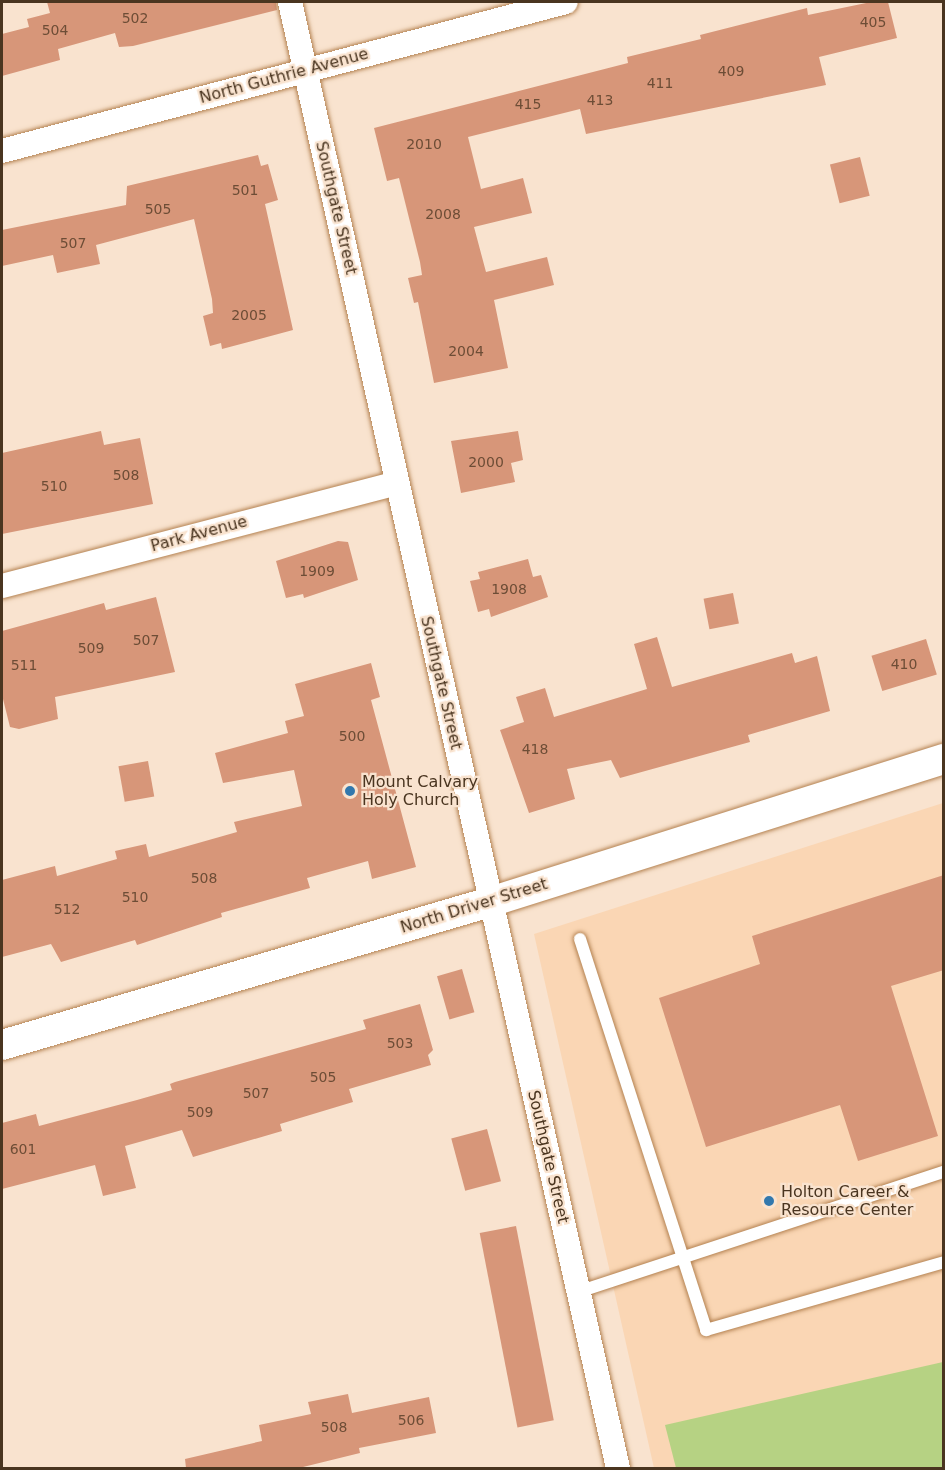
<!DOCTYPE html>
<style>
body{margin:0}
#map{position:relative;width:945px;height:1470px;overflow:hidden;background:#f9e3cf;font-family:"DejaVu Sans",sans-serif}
div>[style]{position:absolute}
[style*='--x']{left:calc(var(--x)*1px);top:calc(var(--y)*1px);width:calc(var(--w)*1px);rotate:calc(var(--a)*1deg)}
.built>*{inset:0;background:#fad6b4}
.green>*{inset:0;background:#b6d283}
.building>*{inset:0;background:#d79679;transform-origin:0 0}
.roads{filter:drop-shadow(0 0 2px #b48251) drop-shadow(0 0 2px #b48251)}
.service>*{height:12px;margin:-6px;padding:0 6px;transform-origin:6px;border-radius:6px;background:#fff}
.minor>*{height:24px;margin:-12px;padding:0 12px;transform-origin:12px;border-radius:12px;background:#fff}
.tertiary>*{height:30px;margin:-15px;padding:0 15px;transform-origin:15px;border-radius:15px;background:#fff}
.dots>*{width:16px;height:16px;translate:-50% -50%;box-sizing:border-box;border:3px solid #f9e3cf;border-radius:50%}
span{translate:-50% -50%;white-space:nowrap;text-align:center;line-height:1.15;-webkit-text-stroke:4.5px #f9e3cf;paint-order:stroke}
.number-label{font-size:14px;color:#6d4d36}
.number-label span{-webkit-text-stroke-width:0}
.street-label{font-size:16px;color:#4a3520}
.poi-label{font-size:16px;color:#4a3520}
.left{translate:0 -50%;text-align:left}
.frame{position:absolute;inset:0;border:3px solid #4a3520;pointer-events:none}
</style>
<div id="map">
<div class="built">
<i style="clip-path:polygon(943px 803px,943px 1468px,654px 1468px,534px 934px)"></i>
</div>
<div class="green">
<i style="clip-path:polygon(943px 1362px,943px 1468px,676px 1468px,665px 1425px)"></i>
</div>
<div class="building">
<i style="clip-path:polygon(47px 2px,276px 2px,277px 10px,133px 46px,119px 47px,115px 33px,58px 49px,60px 60px,2px 76px,2px 34px,29px 27px,27px 19px,50px 13px)"></i>
<i style="clip-path:polygon(871px 2px,888px 2px,897px 38px,819px 57px,826px 85px,586px 134px,580px 109px,468px 137px,481px 189px,523px 178px,532px 213px,474px 227px,486px 272px,547px 257px,554px 285px,494px 300px,508px 368px,434px 383px,418px 302px,414px 303px,408px 278px,422px 275px,420px 262px,399px 178px,387px 181px,374px 128px,628px 63px,627px 57px,701px 39px,700px 35px,807px 8px,808px 15px)"></i>
<i style="clip-path:polygon(258px 155px,261px 166px,268px 164px,278px 200px,265px 204px,293px 330px,222px 349px,221px 343px,210px 346px,203px 316px,213px 313px,212px 299px,194px 219px,96px 245px,100px 264px,57px 273px,53px 255px,2px 266px,2px 230px,126px 205px,127px 186px)"></i>
<i style="left:860px;top:157px;width:40px;height:31px;rotate:76deg"></i>
<i style="clip-path:polygon(101px 431px,104px 445px,140px 438px,153px 504px,2px 534px,2px 453px)"></i>
<i style="clip-path:polygon(518px 431px,523px 460px,511px 463px,515px 482px,461px 493px,451px 441px)"></i>
<i style="clip-path:polygon(338px 541px,348px 542px,358px 580px,304px 598px,303px 594px,286px 598px,276px 561px)"></i>
<i style="clip-path:polygon(528px 559px,533px 577px,541px 575px,548px 597px,491px 617px,489px 609px,478px 612px,470px 581px,480px 579px,478px 572px)"></i>
<i style="left:733px;top:593px;width:31px;height:30px;rotate:79deg"></i>
<i style="clip-path:polygon(156px 597px,175px 672px,55px 697px,58px 719px,19px 729px,10px 727px,2px 695px,2px 631px,104px 603px,106px 610px)"></i>
<i style="clip-path:polygon(657px 637px,672px 687px,792px 653px,795px 663px,817px 656px,830px 711px,748px 735px,750px 742px,620px 778px,611px 760px,567px 769px,575px 799px,529px 813px,500px 730px,524px 722px,516px 697px,545px 688px,554px 717px,647px 689px,634px 644px)"></i>
<i style="left:926px;top:639px;width:37px;height:57px;rotate:73deg"></i>
<i style="clip-path:polygon(371px 663px,380px 697px,371px 700px,416px 867px,372px 879px,368px 861px,307px 878px,310px 888px,221px 913px,222px 917px,137px 945px,135px 940px,61px 962px,51px 944px,2px 957px,2px 880px,55px 866px,57px 876px,117px 859px,115px 851px,146px 844px,149px 857px,237px 832px,234px 822px,302px 806px,294px 770px,223px 783px,215px 753px,288px 733px,285px 721px,304px 716px,295px 684px)"></i>
<i style="left:148px;top:761px;width:36px;height:30px;rotate:80deg"></i>
<i style="clip-path:polygon(944px 875px,944px 970px,891px 986px,938px 1136px,858px 1161px,840px 1105px,706px 1147px,659px 998px,760px 964px,752px 936px)"></i>
<i style="left:462px;top:969px;width:45px;height:26px;rotate:74deg"></i>
<i style="clip-path:polygon(420px 1004px,433px 1050px,428px 1055px,431px 1065px,349px 1089px,353px 1102px,280px 1124px,282px 1131px,193px 1157px,182px 1130px,125px 1146px,136px 1188px,103px 1196px,95px 1165px,2px 1189px,2px 1123px,36px 1114px,39px 1126px,137px 1100px,172px 1090px,170px 1084px,175px 1082px,366px 1029px,363px 1020px)"></i>
<i style="left:487px;top:1129px;width:54px;height:37px;rotate:75deg"></i>
<i style="left:516px;top:1226px;width:198px;height:37px;rotate:79deg"></i>
<i style="clip-path:polygon(348px 1394px,352px 1413px,429px 1397px,436px 1433px,359px 1448px,360px 1453px,299px 1468px,186px 1468px,185px 1459px,262px 1441px,259px 1425px,311px 1414px,308px 1402px)"></i>
</div>
<div class="roads">
<div class="service">
<i style="--x:580;--y:939;--w:411;--a:72.1"></i>
<i style="--x:706;--y:1330;--w:248;--a:-15.9"></i>
<i style="--x:578;--y:1292;--w:385;--a:-18.2"></i>
</div>
<div class="minor">
<i style="--x:290;--y:2;--w:1502;--a:77.39"></i>
<i style="--x:2;--y:151;--w:583;--a:-14.8"></i>
<i style="--x:2;--y:586;--w:408;--a:-14.6"></i>
</div>
<div class="tertiary">
<i style="--x:2;--y:1045;--w:509;--a:-16.33"></i>
<i style="--x:490;--y:902;--w:476;--a:-17.5"></i>
</div>
</div>
<div class="dots">
<i style="left:350px;top:791px;background:#3278ad"></i>
<i style="left:769px;top:1201px;background:#3278ad"></i>
</div>
<div class="number-label">
<span style="left:135px;top:18px">502</span>
<span style="left:873px;top:22px">405</span>
<span style="left:55px;top:30px">504</span>
<span style="left:731px;top:71px">409</span>
<span style="left:660px;top:83px">411</span>
<span style="left:600px;top:100px">413</span>
<span style="left:528px;top:104px">415</span>
<span style="left:424px;top:144px">2010</span>
<span style="left:245px;top:190px">501</span>
<span style="left:158px;top:209px">505</span>
<span style="left:443px;top:214px">2008</span>
<span style="left:73px;top:243px">507</span>
<span style="left:249px;top:315px">2005</span>
<span style="left:466px;top:351px">2004</span>
<span style="left:486px;top:462px">2000</span>
<span style="left:126px;top:475px">508</span>
<span style="left:54px;top:486px">510</span>
<span style="left:317px;top:571px">1909</span>
<span style="left:509px;top:589px">1908</span>
<span style="left:146px;top:640px">507</span>
<span style="left:91px;top:648px">509</span>
<span style="left:904px;top:664px">410</span>
<span style="left:24px;top:665px">511</span>
<span style="left:352px;top:736px">500</span>
<span style="left:535px;top:749px">418</span>
<span style="left:204px;top:878px">508</span>
<span style="left:135px;top:897px">510</span>
<span style="left:67px;top:909px">512</span>
<span style="left:400px;top:1043px">503</span>
<span style="left:323px;top:1077px">505</span>
<span style="left:256px;top:1093px">507</span>
<span style="left:200px;top:1112px">509</span>
<span style="left:23px;top:1149px">601</span>
<span style="left:411px;top:1420px">506</span>
<span style="left:334px;top:1427px">508</span>
</div>
<div class="street-label">
<span style="left:284px;top:76px;rotate:-15deg">North Guthrie Avenue</span>
<span style="left:336px;top:208px;rotate:77deg">Southgate Street</span>
<span style="left:199px;top:534px;rotate:-15deg">Park Avenue</span>
<span style="left:441px;top:683px;rotate:77deg">Southgate Street</span>
<span style="left:474px;top:906px;rotate:-17deg">North Driver Street</span>
<span style="left:548px;top:1157px;rotate:77deg">Southgate Street</span>
</div>
<div class="poi-label">
<span class="left" style="left:362px;top:791px">Mount Calvary<br>Holy Church</span>
<span class="left" style="left:781px;top:1201px">Holton Career &amp;<br>Resource Center</span>
</div>
<div class="frame"></div>
</div>
